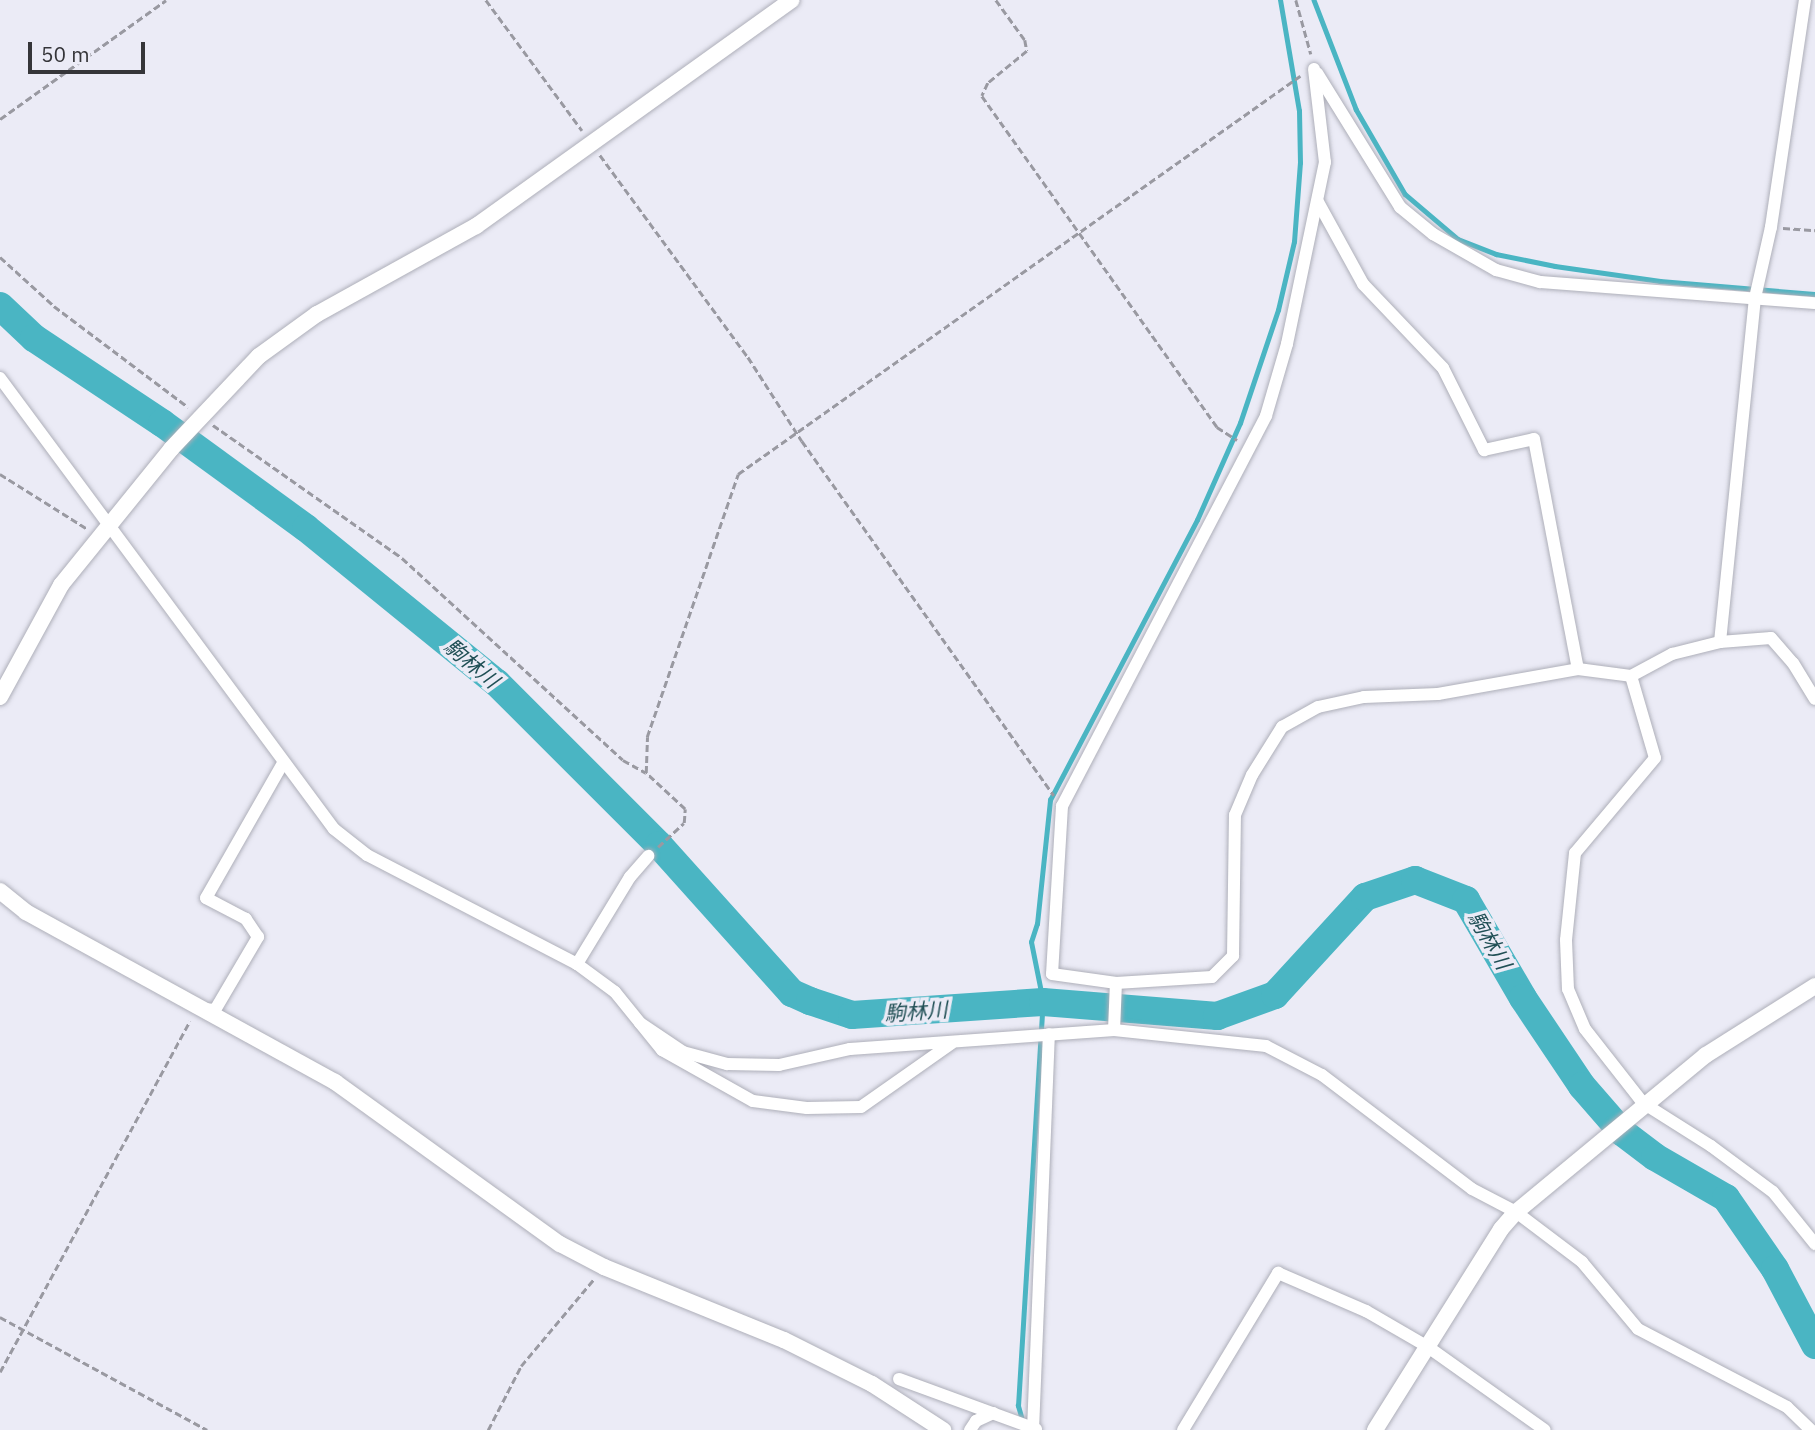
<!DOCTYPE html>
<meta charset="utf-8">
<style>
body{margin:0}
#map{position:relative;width:1815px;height:1430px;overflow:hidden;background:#ebebf6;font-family:"IBM Plex Sans","Noto Sans JP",sans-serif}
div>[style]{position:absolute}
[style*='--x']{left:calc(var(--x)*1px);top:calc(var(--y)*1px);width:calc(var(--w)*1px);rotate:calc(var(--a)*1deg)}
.stream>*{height:4.5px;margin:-2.25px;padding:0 2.25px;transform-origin:2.25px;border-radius:2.25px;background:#4ab5c3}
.river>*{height:28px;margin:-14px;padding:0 14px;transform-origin:14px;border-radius:14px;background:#4ab5c3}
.path>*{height:2.5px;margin-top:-1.25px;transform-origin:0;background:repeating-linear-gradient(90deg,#9999a1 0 7px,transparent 0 10.5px)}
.roads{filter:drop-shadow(0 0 2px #aeafb9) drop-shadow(0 0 2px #aeafb9)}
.minor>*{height:12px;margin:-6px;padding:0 6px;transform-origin:6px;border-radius:6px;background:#fff}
.tertiary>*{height:16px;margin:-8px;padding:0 8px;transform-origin:8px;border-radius:8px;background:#fff}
span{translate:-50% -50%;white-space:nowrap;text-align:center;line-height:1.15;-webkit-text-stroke:7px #ebebf6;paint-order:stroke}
.water-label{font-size:21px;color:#204f55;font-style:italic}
.scale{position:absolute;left:28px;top:42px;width:117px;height:32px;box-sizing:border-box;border:4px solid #353539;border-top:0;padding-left:9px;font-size:21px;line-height:24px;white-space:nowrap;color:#353539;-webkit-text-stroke:5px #ebebf6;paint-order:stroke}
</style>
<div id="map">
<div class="stream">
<i style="--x:1314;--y:0;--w:117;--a:68.9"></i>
<i style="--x:1356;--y:109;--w:98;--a:60"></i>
<i style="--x:1405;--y:194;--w:70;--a:40.3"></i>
<i style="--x:1458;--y:239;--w:41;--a:21.5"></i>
<i style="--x:1496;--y:254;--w:60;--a:11.5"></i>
<i style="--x:1555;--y:266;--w:106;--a:8.1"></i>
<i style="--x:1660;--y:281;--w:156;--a:4.8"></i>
<i style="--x:1022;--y:1420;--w:15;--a:-106"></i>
<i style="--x:1018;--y:1406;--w:405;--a:-86.5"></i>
<i style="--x:1043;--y:1002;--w:61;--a:-101.3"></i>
<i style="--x:1031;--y:942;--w:19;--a:-72"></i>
<i style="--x:1037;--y:924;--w:125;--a:-84"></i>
<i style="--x:1050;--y:800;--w:316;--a:-62.3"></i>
<i style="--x:1197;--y:520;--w:106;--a:-66.1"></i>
<i style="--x:1240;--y:423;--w:119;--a:-71.4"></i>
<i style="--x:1278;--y:310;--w:70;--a:-76.8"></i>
<i style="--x:1294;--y:242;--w:79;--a:-85.7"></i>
<i style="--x:1300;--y:163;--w:52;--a:-91.1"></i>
<i style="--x:1299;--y:111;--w:113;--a:-99.7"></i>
</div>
<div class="river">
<i style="--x:0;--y:306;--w:47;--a:43.3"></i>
<i style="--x:34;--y:338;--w:154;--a:33.6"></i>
<i style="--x:162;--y:423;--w:178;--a:36.1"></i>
<i style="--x:306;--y:528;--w:246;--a:39.1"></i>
<i style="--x:497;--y:683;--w:229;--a:45"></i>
<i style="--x:659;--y:845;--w:199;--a:48.1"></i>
<i style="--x:792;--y:993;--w:20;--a:24"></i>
<i style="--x:810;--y:1001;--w:44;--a:18.4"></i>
<i style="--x:852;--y:1015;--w:191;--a:-3.9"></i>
<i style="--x:1043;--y:1002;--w:175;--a:4.6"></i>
<i style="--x:1217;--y:1016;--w:62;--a:-19.9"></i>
<i style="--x:1275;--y:995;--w:133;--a:-47.4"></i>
<i style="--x:1365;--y:897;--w:53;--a:-18.8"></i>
<i style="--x:1415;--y:880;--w:55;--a:21.4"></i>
<i style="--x:1466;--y:900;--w:113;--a:59.8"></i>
<i style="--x:1523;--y:998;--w:106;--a:56.2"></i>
<i style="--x:1582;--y:1086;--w:61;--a:49"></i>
<i style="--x:1622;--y:1132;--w:41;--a:37.1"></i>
<i style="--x:1655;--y:1157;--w:82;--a:30"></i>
<i style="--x:1726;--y:1198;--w:86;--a:55.4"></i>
<i style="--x:1775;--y:1269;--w:86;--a:62.2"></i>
</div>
<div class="path">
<i style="--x:486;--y:0;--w:162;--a:53.6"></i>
<i style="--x:996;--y:0;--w:49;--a:54.1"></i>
<i style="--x:1025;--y:40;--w:11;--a:80"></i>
<i style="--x:1027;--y:51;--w:50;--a:140.6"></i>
<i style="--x:988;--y:83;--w:14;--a:115"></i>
<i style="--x:982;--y:96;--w:406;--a:54.6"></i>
<i style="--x:1217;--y:427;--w:24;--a:33"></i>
<i style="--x:1296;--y:0;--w:56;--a:74.5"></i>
<i style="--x:0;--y:119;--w:204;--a:-35.6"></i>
<i style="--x:600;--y:155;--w:250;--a:53.8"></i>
<i style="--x:748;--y:357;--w:100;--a:57.3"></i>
<i style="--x:802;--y:441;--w:435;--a:54.6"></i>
<i style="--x:1783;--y:228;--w:32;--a:4"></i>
<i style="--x:0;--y:257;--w:73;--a:42.2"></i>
<i style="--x:54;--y:306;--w:168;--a:37"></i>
<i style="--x:213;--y:425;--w:231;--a:35.1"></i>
<i style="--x:402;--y:558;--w:299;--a:42.4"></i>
<i style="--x:623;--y:760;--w:26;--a:29"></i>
<i style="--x:0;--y:474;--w:102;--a:32.1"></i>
<i style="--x:658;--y:847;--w:35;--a:-43"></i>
<i style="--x:684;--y:823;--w:14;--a:-86"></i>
<i style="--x:685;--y:809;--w:53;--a:-137.3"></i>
<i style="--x:646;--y:773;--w:36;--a:-88"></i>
<i style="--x:647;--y:737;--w:278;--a:-70.9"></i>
<i style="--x:738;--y:474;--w:689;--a:-35.31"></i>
<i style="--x:0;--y:1317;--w:236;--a:28.6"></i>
<i style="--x:0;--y:1372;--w:399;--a:-61.6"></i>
<i style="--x:488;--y:1430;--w:72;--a:-62.7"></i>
<i style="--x:521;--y:1366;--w:114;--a:-50"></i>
</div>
<div class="roads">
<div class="minor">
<i style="--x:1314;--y:69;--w:94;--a:83.3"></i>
<i style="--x:1325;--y:162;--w:186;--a:101.8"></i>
<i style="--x:1287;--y:344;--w:75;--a:106.3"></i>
<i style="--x:1266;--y:416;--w:440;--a:117.6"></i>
<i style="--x:1062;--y:806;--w:168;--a:93.4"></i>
<i style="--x:1052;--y:974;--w:65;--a:8"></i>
<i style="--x:1116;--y:983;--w:96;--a:-3.6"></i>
<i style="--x:1212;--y:977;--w:30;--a:-45"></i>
<i style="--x:1233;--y:956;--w:141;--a:-89.2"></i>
<i style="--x:1235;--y:815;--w:43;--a:-67"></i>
<i style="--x:1252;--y:775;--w:57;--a:-58"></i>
<i style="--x:1282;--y:727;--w:41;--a:-29.1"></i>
<i style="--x:1318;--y:707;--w:47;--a:-12.3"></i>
<i style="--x:1364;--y:697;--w:74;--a:-2.3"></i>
<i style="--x:1438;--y:694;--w:142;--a:-10.1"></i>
<i style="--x:1578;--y:669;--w:53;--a:7.5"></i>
<i style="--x:1631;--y:676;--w:47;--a:-28.2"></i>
<i style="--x:1672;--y:654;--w:49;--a:-14"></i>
<i style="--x:1720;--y:642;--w:51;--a:-4.5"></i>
<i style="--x:1771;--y:638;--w:33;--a:49"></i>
<i style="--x:1793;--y:663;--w:42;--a:58.6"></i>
<i style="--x:1317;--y:73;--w:158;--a:58.2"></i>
<i style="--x:1400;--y:207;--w:43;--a:39.3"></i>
<i style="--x:1433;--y:234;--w:73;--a:29.7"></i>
<i style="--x:1496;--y:270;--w:46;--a:15.3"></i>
<i style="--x:1540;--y:282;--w:276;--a:4.4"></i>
<i style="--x:1318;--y:202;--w:94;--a:61.2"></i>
<i style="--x:1363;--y:284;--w:116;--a:46.4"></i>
<i style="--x:1443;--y:368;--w:92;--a:63.4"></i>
<i style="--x:1484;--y:450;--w:51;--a:-12.4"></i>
<i style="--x:1534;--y:439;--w:234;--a:79.2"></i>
<i style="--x:0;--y:378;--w:561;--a:53.48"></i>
<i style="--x:334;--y:829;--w:42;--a:38.2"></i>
<i style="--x:367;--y:855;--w:237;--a:27.4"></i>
<i style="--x:577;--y:964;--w:47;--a:36.4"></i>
<i style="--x:615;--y:992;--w:75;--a:51"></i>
<i style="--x:662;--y:1050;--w:104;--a:29.3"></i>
<i style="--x:753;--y:1101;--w:54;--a:7.4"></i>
<i style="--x:807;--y:1108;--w:54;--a:-1.1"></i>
<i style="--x:861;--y:1107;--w:111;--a:-35.1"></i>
<i style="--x:1720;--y:642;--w:346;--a:-84.2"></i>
<i style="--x:1755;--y:298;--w:73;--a:-77.3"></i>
<i style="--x:1771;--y:227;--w:230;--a:-81.5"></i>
<i style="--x:1631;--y:676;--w:85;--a:73.7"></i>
<i style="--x:1655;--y:758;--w:124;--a:130.1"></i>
<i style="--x:1575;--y:853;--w:87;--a:95.9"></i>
<i style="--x:1566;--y:940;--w:49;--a:87.7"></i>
<i style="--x:1568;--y:989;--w:43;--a:67"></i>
<i style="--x:1585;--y:1029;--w:94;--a:51.9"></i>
<i style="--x:1643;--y:1103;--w:80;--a:32.3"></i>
<i style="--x:1711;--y:1146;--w:77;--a:36.6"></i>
<i style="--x:1773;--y:1192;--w:67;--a:51.1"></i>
<i style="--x:577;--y:964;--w:102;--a:-58.7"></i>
<i style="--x:630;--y:877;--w:28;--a:-49"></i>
<i style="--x:204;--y:1009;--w:11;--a:5"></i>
<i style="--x:215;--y:1010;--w:85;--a:-59.5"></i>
<i style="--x:258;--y:937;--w:22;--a:-124"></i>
<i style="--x:246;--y:919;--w:45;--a:-152.3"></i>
<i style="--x:206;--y:898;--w:155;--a:-60.3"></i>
<i style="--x:640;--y:1023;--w:52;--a:34"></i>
<i style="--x:683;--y:1052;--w:46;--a:15.3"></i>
<i style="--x:727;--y:1064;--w:52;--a:1.1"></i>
<i style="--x:779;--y:1065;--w:73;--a:-12.7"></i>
<i style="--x:850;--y:1049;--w:265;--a:-4.1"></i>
<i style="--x:1114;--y:1030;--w:153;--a:6"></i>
<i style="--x:1266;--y:1046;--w:63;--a:27.4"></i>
<i style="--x:1322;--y:1075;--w:188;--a:37.2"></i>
<i style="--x:1472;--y:1189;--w:50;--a:27.6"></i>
<i style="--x:1516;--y:1212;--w:83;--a:37.1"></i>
<i style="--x:1582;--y:1262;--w:87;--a:50.1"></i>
<i style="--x:1638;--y:1329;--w:168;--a:27.6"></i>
<i style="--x:1787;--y:1407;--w:33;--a:44"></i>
<i style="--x:1114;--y:1030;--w:47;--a:-87.6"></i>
<i style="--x:899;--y:1379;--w:146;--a:20.1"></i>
<i style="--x:970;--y:1430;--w:11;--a:-56"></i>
<i style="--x:976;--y:1421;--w:19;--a:-25"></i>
<i style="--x:1033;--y:1430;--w:396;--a:-87.7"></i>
<i style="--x:1183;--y:1430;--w:184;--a:-58.8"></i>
<i style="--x:1278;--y:1273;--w:96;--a:23.4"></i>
<i style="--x:1366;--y:1311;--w:72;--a:30.1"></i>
<i style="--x:1428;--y:1347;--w:143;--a:35.4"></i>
</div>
<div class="tertiary">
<i style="--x:0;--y:697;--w:128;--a:-61.4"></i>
<i style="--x:61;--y:585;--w:175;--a:-51"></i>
<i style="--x:171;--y:449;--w:128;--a:-46.6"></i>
<i style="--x:259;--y:356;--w:72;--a:-35.9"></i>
<i style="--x:317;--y:314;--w:182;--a:-29"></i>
<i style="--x:476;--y:226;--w:388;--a:-35.6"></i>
<i style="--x:0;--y:891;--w:33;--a:39"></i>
<i style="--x:26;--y:912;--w:353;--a:28.8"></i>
<i style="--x:335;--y:1082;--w:277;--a:35.8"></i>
<i style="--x:560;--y:1244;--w:50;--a:27.6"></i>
<i style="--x:604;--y:1267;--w:194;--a:22.1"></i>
<i style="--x:784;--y:1340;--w:98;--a:26.6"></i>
<i style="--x:872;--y:1384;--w:85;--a:32.9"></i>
<i style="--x:1375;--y:1430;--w:237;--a:-57.9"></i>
<i style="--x:1501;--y:1229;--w:23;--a:-49"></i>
<i style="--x:1516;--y:1212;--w:246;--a:-39.6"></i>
<i style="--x:1706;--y:1055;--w:129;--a:-32.3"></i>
</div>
</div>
<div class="water-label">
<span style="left:472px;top:663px;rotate:40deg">駒林川</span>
<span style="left:1490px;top:940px;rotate:60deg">駒林川</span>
<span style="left:916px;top:1011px;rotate:-4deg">駒林川</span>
</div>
<div class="scale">50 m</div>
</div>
